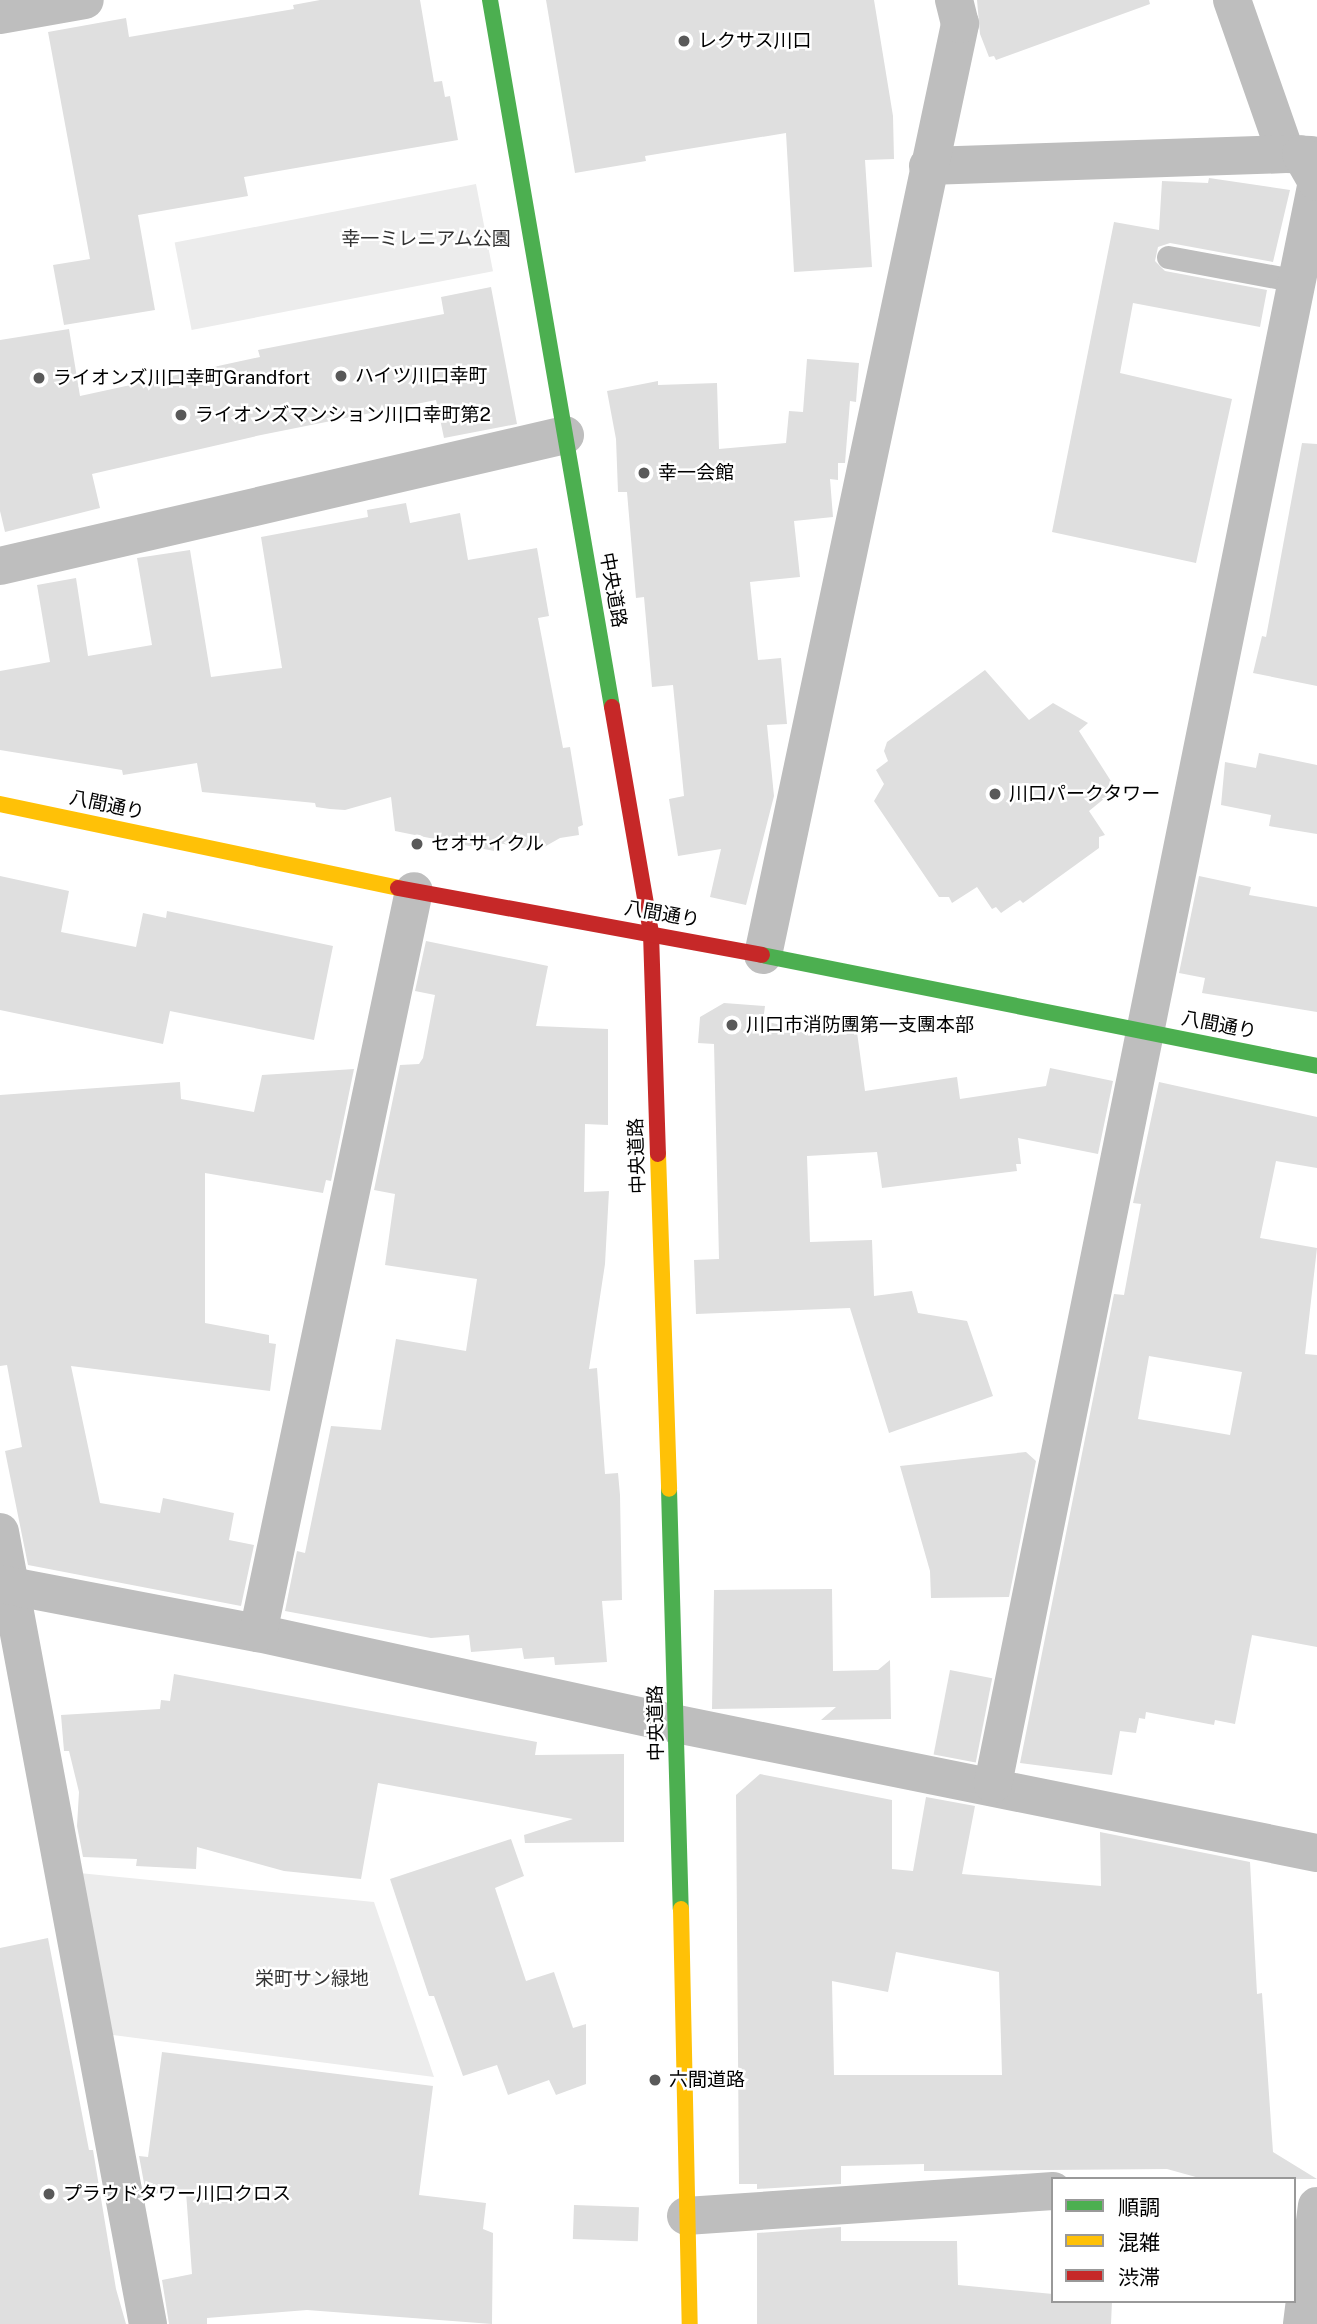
<!DOCTYPE html>
<meta charset="utf-8">
<style>
body{margin:0}
#map{position:relative;width:1317px;height:2324px;overflow:hidden;background:#fff;font-family:"Public Sans","Noto Sans JP",sans-serif}
div>[style]{position:absolute}
[style*='--x']{left:calc(var(--x)*1px);top:calc(var(--y)*1px);width:calc(var(--w)*1px);rotate:calc(var(--a)*1deg)}
.green>*{inset:0;background:#ececec;transform-origin:0 0}
.building>*{inset:0;background:#dfdfdf;transform-origin:0 0}
.lane>*{height:23px;margin:-11.5px;padding:0 11.5px;transform-origin:11.5px;border-radius:11.5px;background:#bebebe}
.street>*{height:38px;margin:-19px;padding:0 19px;transform-origin:19px;border-radius:19px;background:#bebebe}
.fast>*{height:16px;margin:-8px;padding:0 8px;transform-origin:8px;border-radius:8px;background:#4caf50}
.slow>*{height:16px;margin:-8px;padding:0 8px;transform-origin:8px;border-radius:8px;background:#ffc107}
.jam>*{height:16px;margin:-8px;padding:0 8px;transform-origin:8px;border-radius:8px;background:#c62828}
.dots>*{width:19px;height:19px;translate:-50% -50%;box-sizing:border-box;border:4px solid #fff;border-radius:50%}
span{translate:-50% -50%;white-space:nowrap;text-align:center;line-height:1.15;-webkit-text-stroke:5px #fff;paint-order:stroke}
.poi-label{font-size:19px;color:#000}
.left{translate:0 -50%;text-align:left}
.park-label{font-size:19px;color:#333}
.street-label{font-size:19px;color:#000}
.legend{position:absolute;left:1051px;top:2177px;width:245px;height:126px;box-sizing:border-box;background:#fff;border:2px solid #999;margin:0;padding:9px 12px;list-style:none;font-size:21px;color:#000}
.legend li{display:flex;align-items:center;gap:14px;height:35px}
.legend b{width:35px;border:2px solid #999}
</style>
<div id="map">
<div class="green">
<i style="left:476px;top:184px;width:89px;height:307px;rotate:79deg"></i>
<i style="clip-path:polygon(79px 1873px,374px 1902px,434px 2077px,113px 2035px)"></i>
</div>
<div class="building">
<i style="clip-path:polygon(320px 0,420px 0,434px 82px,442px 81px,445px 97px,450px 96px,458px 140px,244px 177px,248px 196px,138px 215px,155px 310px,64px 325px,53px 265px,90px 259px,48px 32px,126px 18px,129px 37px,294px 9px,293px 5px)"></i>
<i style="clip-path:polygon(546px 0,874px 0,893px 116px,894px 159px,865px 160px,872px 267px,794px 272px,786px 133px,645px 156px,646px 161px,575px 173px)"></i>
<i style="clip-path:polygon(977px 0,1149px 0,1150px 4px,996px 60px,994px 56px,989px 57px,980px 34px)"></i>
<i style="clip-path:polygon(1209px 178px,1290px 190px,1273px 262px,1170px 243px,1158px 247px,1155px 261px,1165px 271px,1267px 290px,1260px 327px,1133px 303px,1120px 373px,1232px 399px,1196px 563px,1052px 532px,1114px 222px,1159px 230px,1162px 181px,1208px 183px)"></i>
<i style="clip-path:polygon(491px 287px,517px 424px,444px 438px,436px 400px,261px 435px,92px 474px,100px 508px,5px 532px,0 511px,0 340px,69px 329px,80px 396px,260px 357px,258px 350px,444px 314px,441px 297px)"></i>
<i style="clip-path:polygon(807px 359px,859px 363px,856px 402px,850px 401px,845px 463px,838px 463px,838px 480px,830px 479px,833px 517px,794px 521px,800px 577px,750px 582px,758px 660px,781px 658px,787px 724px,767px 725px,774px 796px,746px 905px,710px 897px,721px 849px,678px 856px,669px 799px,684px 796px,673px 685px,652px 687px,644px 597px,636px 598px,627px 492px,618px 492px,616px 439px,607px 391px,658px 381px,658px 385px,717px 383px,719px 449px,786px 443px,789px 411px,803px 412px)"></i>
<i style="clip-path:polygon(1302px 443px,1317px 444px,1317px 686px,1253px 673px,1262px 636px,1266px 637px)"></i>
<i style="clip-path:polygon(406px 503px,410px 523px,460px 513px,468px 560px,537px 548px,549px 616px,538px 618px,563px 748px,570px 747px,583px 825px,578px 827px,579px 835px,560px 838px,537px 851px,494px 842px,494px 851px,395px 831px,391px 797px,345px 810px,330px 809px,316px 807px,315px 803px,202px 792px,197px 763px,123px 775px,122px 770px,0 750px,0 671px,50px 662px,37px 585px,76px 578px,88px 656px,152px 645px,137px 558px,190px 550px,211px 677px,282px 668px,261px 537px,368px 517px,367px 510px)"></i>
<i style="clip-path:polygon(985px 670px,1029px 720px,1053px 703px,1088px 723px,1079px 731px,1116px 789px,1089px 811px,1105px 835px,1099px 837px,1099px 848px,1023px 903px,1020px 900px,1001px 913px,996px 907px,992px 909px,977px 887px,952px 903px,949px 897px,939px 897px,874px 801px,884px 784px,876px 770px,888px 761px,884px 751px,887px 742px)"></i>
<i style="clip-path:polygon(1259px 753px,1317px 765px,1317px 834px,1269px 826px,1271px 815px,1221px 805px,1225px 762px,1256px 768px)"></i>
<i style="clip-path:polygon(0 876px,69px 891px,61px 932px,136px 947px,143px 913px,166px 918px,167px 911px,333px 946px,314px 1040px,170px 1011px,163px 1044px,0 1010px)"></i>
<i style="clip-path:polygon(1199px 876px,1251px 887px,1249px 895px,1317px 907px,1317px 1012px,1202px 993px,1205px 978px,1179px 973px)"></i>
<i style="clip-path:polygon(426px 941px,548px 966px,536px 1026px,608px 1029px,608px 1125px,585px 1124px,584px 1192px,609px 1191px,605px 1264px,589px 1369px,597px 1368px,605px 1474px,618px 1473px,620px 1495px,622px 1600px,602px 1601px,607px 1662px,555px 1665px,554px 1657px,524px 1659px,522px 1648px,471px 1652px,469px 1635px,431px 1638px,285px 1611px,297px 1551px,305px 1553px,331px 1426px,381px 1430px,396px 1339px,466px 1351px,477px 1279px,385px 1265px,395px 1194px,374px 1190px,400px 1065px,419px 1064px,423px 1058px,435px 995px,415px 991px)"></i>
<i style="clip-path:polygon(724px 1003px,765px 1006px,763px 1021px,827px 1035px,857px 1032px,865px 1091px,957px 1077px,960px 1099px,1046px 1086px,1050px 1068px,1113px 1081px,1098px 1154px,1018px 1138px,1021px 1164px,1016px 1164px,1017px 1171px,882px 1188px,877px 1152px,807px 1156px,810px 1242px,872px 1240px,874px 1296px,912px 1291px,918px 1313px,967px 1321px,993px 1396px,889px 1433px,850px 1308px,696px 1314px,694px 1260px,719px 1259px,714px 1044px,698px 1043px,700px 1017px)"></i>
<i style="clip-path:polygon(354px 1069px,331px 1181px,326px 1180px,323px 1193px,205px 1173px,205px 1323px,269px 1335px,269px 1343px,276px 1344px,270px 1391px,71px 1366px,100px 1503px,160px 1513px,163px 1498px,234px 1513px,229px 1540px,254px 1545px,241px 1606px,28px 1565px,5px 1451px,22px 1447px,7px 1365px,0 1366px,0 1095px,180px 1082px,181px 1099px,254px 1112px,262px 1075px)"></i>
<i style="clip-path:polygon(evenodd,1159px 1082px,1317px 1117px,1317px 1168px,1276px 1161px,1260px 1238px,1317px 1248px,1305px 1354px,1317px 1355px,1317px 1647px,1252px 1635px,1235px 1724px,1215px 1720px,1214px 1725px,1146px 1712px,1145px 1719px,1139px 1718px,1136px 1733px,1120px 1731px,1112px 1775px,1020px 1763px,1114px 1294px,1124px 1295px,1141px 1204px,1133px 1203px,1159px 1082px,1149px 1356px,1242px 1372px,1230px 1435px,1138px 1419px,1149px 1356px)"></i>
<i style="clip-path:polygon(1026px 1452px,1036px 1461px,1009px 1597px,931px 1598px,930px 1571px,900px 1466px)"></i>
<i style="clip-path:polygon(832px 1589px,833px 1671px,878px 1670px,890px 1660px,891px 1719px,821px 1720px,836px 1707px,712px 1709px,714px 1590px)"></i>
<i style="left:950px;top:1670px;width:43px;height:86px;rotate:11deg"></i>
<i style="clip-path:polygon(174px 1674px,537px 1742px,535px 1755px,624px 1754px,624px 1842px,525px 1843px,524px 1835px,573px 1819px,378px 1783px,361px 1879px,284px 1871px,197px 1847px,196px 1869px,136px 1866px,137px 1859px,83px 1857px,77px 1826px,79px 1792px,69px 1751px,64px 1751px,61px 1715px,160px 1709px,161px 1700px,170px 1701px)"></i>
<i style="clip-path:polygon(evenodd,760px 1774px,892px 1800px,892px 1869px,913px 1871px,926px 1797px,975px 1806px,962px 1874px,1101px 1886px,1100px 1832px,1250px 1862px,1257px 1994px,1262px 1993px,1273px 2152px,1317px 2179px,1203px 2179px,1167px 2169px,924px 2171px,924px 2164px,841px 2166px,841px 2184px,757px 2189px,757px 2184px,739px 2184px,736px 1795px,760px 1774px,896px 1952px,999px 1972px,1002px 2075px,834px 2075px,832px 1981px,888px 1992px,896px 1952px)"></i>
<i style="clip-path:polygon(511px 1839px,524px 1876px,495px 1888px,526px 1981px,554px 1972px,573px 2028px,586px 2024px,586px 2084px,556px 2095px,549px 2080px,508px 2095px,497px 2065px,463px 2076px,434px 1996px,429px 1996px,390px 1879px)"></i>
<i style="clip-path:polygon(48px 1938px,89px 2150px,93px 2150px,116px 2289px,126px 2324px,0 2324px,0 1948px)"></i>
<i style="clip-path:polygon(162px 2052px,433px 2086px,419px 2195px,486px 2203px,483px 2229px,493px 2233px,492px 2324px,307px 2310px,207px 2318px,207px 2324px,169px 2324px,162px 2280px,192px 2274px,186px 2192px,146px 2194px,139px 2156px,148px 2157px)"></i>
<i style="left:574px;top:2205px;width:65px;height:34px;rotate:2deg"></i>
<i style="clip-path:polygon(841px 2227px,841px 2241px,957px 2241px,958px 2285px,1053px 2294px,1053px 2301px,1112px 2301px,1111px 2324px,757px 2324px,757px 2233px)"></i>
</div>
<div class="lane">
<i style="--x:1168;--y:257;--w:131;--a:10.5"></i>
</div>
<div class="street">
<i style="--x:1232;--y:0;--w:163;--a:70.7"></i>
<i style="--x:1286;--y:154;--w:25;--a:2"></i>
<i style="--x:0;--y:15;--w:86;--a:-10"></i>
<i style="--x:928;--y:166;--w:358;--a:-1.9"></i>
<i style="--x:0;--y:566;--w:580;--a:-13.05"></i>
<i style="--x:763;--y:955;--w:952;--a:-78.05"></i>
<i style="--x:960;--y:24;--w:25;--a:-104"></i>
<i style="--x:0;--y:1532;--w:806;--a:79.42"></i>
<i style="--x:0;--y:1584;--w:263;--a:10.8"></i>
<i style="--x:258;--y:1633;--w:429;--a:12.3"></i>
<i style="--x:677;--y:1724;--w:653;--a:11.4"></i>
<i style="--x:258;--y:1633;--w:758;--a:-78.13"></i>
<i style="--x:993;--y:1784;--w:1634;--a:-78.57"></i>
<i style="--x:1317;--y:182;--w:32;--a:-120"></i>
<i style="--x:686;--y:2216;--w:368;--a:-3.9"></i>
<i style="--x:1302;--y:2324;--w:119;--a:-82.8"></i>
</div>
<div class="fast">
<i style="--x:490;--y:0;--w:717;--a:80.21"></i>
<i style="--x:762;--y:955;--w:566;--a:11.31"></i>
<i style="--x:669;--y:1489;--w:420;--a:88.4"></i>
</div>
<div class="slow">
<i style="--x:0;--y:804;--w:407;--a:11.9"></i>
<i style="--x:658;--y:1154;--w:335;--a:88.1"></i>
<i style="--x:681;--y:1909;--w:415;--a:88.8"></i>
</div>
<div class="jam">
<i style="--x:612;--y:707;--w:229;--a:80.2"></i>
<i style="--x:651;--y:933;--w:221;--a:88.2"></i>
<i style="--x:398;--y:888;--w:370;--a:10.4"></i>
</div>
<div class="dots">
<i style="left:684px;top:41px;background:#595959"></i>
<i style="left:341px;top:376px;background:#595959"></i>
<i style="left:39px;top:378px;background:#595959"></i>
<i style="left:181px;top:415px;background:#595959"></i>
<i style="left:644px;top:473px;background:#595959"></i>
<i style="left:995px;top:794px;background:#595959"></i>
<i style="left:417px;top:844px;background:#595959"></i>
<i style="left:732px;top:1025px;background:#595959"></i>
<i style="left:655px;top:2080px;background:#595959"></i>
<i style="left:49px;top:2194px;background:#595959"></i>
</div>
<div class="poi-label">
<span class="left" style="left:698px;top:41px">レクサス川口</span>
<span class="left" style="left:355px;top:376px">ハイツ川口幸町</span>
<span class="left" style="left:53px;top:378px">ライオンズ川口幸町Grandfort</span>
<span class="left" style="left:195px;top:415px">ライオンズマンション川口幸町第2</span>
<span class="left" style="left:658px;top:473px">幸一会館</span>
<span class="left" style="left:1009px;top:794px">川口パークタワー</span>
<span class="left" style="left:431px;top:844px">セオサイクル</span>
<span class="left" style="left:746px;top:1025px">川口市消防團第一支團本部</span>
<span class="left" style="left:669px;top:2080px">六間道路</span>
<span class="left" style="left:63px;top:2194px">プラウドタワー川口クロス</span>
</div>
<div class="park-label">
<span style="left:426px;top:239px">幸一ミレニアム公園</span>
<span style="left:312px;top:1979px">栄町サン緑地</span>
</div>
<div class="street-label">
<span style="left:613px;top:590px;rotate:80deg">中央道路</span>
<span style="left:107px;top:805px;rotate:12deg">八間通り</span>
<span style="left:662px;top:914px;rotate:10deg">八間通り</span>
<span style="left:1219px;top:1025px;rotate:11deg">八間通り</span>
<span style="left:637px;top:1156px;rotate:-92deg">中央道路</span>
<span style="left:656px;top:1723px;rotate:-91deg">中央道路</span>
</div>
<ul class="legend">
<li><b style="height:9px;background:#4caf50"></b>順調</li>
<li><b style="height:9px;background:#ffc107"></b>混雑</li>
<li><b style="height:9px;background:#c62828"></b>渋滞</li>
</ul>
</div>
